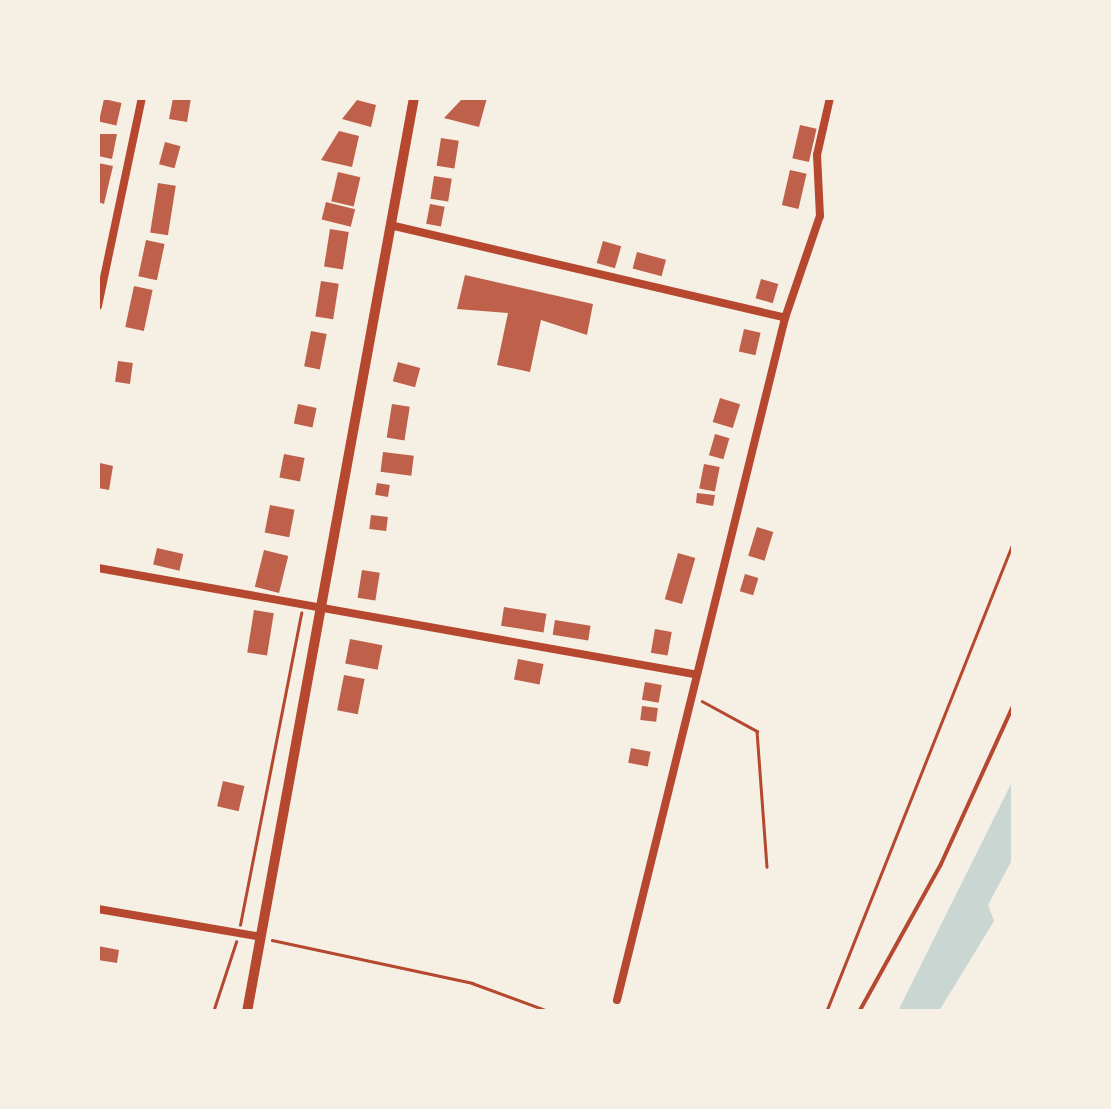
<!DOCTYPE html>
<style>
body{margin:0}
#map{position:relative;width:1111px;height:1109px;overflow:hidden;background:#f6efe4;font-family:Montserrat,sans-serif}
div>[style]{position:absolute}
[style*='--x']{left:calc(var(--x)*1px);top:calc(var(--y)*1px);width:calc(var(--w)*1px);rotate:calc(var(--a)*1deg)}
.water>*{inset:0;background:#c9d6d2}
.building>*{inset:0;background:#bf614a;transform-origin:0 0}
.path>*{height:2.5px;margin:-1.25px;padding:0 1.25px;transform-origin:1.25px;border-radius:1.25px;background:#b5482f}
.service>*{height:4px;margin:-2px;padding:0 2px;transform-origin:2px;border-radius:2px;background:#b5482f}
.minor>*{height:8px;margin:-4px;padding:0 4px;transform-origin:4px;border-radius:4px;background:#b5482f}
.tertiary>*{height:10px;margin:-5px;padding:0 5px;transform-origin:5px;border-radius:5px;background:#b5482f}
span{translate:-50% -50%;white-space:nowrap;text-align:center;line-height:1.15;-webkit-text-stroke:8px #f6efe4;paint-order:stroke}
.frame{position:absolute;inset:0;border:100px solid #f6efe4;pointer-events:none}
</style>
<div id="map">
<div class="water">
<i style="clip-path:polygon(1013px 780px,1013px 858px,988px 905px,994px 921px,939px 1011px,898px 1011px)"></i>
</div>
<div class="building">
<i style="clip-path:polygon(173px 98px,191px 98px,187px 122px,169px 119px)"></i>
<i style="clip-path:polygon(463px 98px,487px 98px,479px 127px,444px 118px)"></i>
<i style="left:104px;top:99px;width:18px;height:23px;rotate:13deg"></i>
<i style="clip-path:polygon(357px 100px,376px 105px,371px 127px,342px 119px)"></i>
<i style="left:800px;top:125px;width:17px;height:34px;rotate:13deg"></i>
<i style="clip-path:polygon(339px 131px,359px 136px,352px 167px,321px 160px)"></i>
<i style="clip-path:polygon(98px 134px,117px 134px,112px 159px,98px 156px)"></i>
<i style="left:441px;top:138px;width:18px;height:28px;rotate:9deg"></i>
<i style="left:165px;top:142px;width:16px;height:23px;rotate:15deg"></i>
<i style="clip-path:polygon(98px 163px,113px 166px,104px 204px,98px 202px)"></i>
<i style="left:790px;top:170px;width:17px;height:36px;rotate:13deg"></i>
<i style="left:338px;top:172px;width:23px;height:30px;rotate:13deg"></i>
<i style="left:434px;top:176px;width:18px;height:23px;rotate:9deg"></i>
<i style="left:158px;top:183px;width:18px;height:50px;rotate:9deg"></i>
<i style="left:326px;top:202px;width:30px;height:18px;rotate:14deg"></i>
<i style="left:430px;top:204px;width:15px;height:20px;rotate:11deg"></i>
<i style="left:330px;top:229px;width:19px;height:38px;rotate:9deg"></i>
<i style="left:146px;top:240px;width:19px;height:37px;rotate:12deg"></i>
<i style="left:603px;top:241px;width:19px;height:23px;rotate:16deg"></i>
<i style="left:637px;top:252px;width:30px;height:17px;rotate:15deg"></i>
<i style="clip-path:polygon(465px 275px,593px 304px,587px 335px,541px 320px,530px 372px,497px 365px,508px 313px,457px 309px)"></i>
<i style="left:761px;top:279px;width:18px;height:20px;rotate:16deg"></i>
<i style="left:321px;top:281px;width:18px;height:36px;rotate:9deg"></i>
<i style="left:134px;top:286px;width:19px;height:42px;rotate:12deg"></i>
<i style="left:744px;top:329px;width:17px;height:23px;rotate:13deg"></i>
<i style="left:311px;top:331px;width:16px;height:36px;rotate:11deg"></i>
<i style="left:118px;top:361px;width:15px;height:21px;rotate:8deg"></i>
<i style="left:398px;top:362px;width:23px;height:20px;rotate:15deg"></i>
<i style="left:720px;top:398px;width:21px;height:25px;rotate:17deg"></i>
<i style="left:298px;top:404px;width:19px;height:20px;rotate:12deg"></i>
<i style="left:392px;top:404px;width:18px;height:34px;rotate:9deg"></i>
<i style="left:715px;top:434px;width:15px;height:22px;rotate:16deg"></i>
<i style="left:383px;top:452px;width:31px;height:20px;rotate:7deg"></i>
<i style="left:284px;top:454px;width:21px;height:24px;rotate:11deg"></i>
<i style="clip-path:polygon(100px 463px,113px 466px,109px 490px,98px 488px)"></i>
<i style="left:704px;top:464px;width:16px;height:25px;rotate:11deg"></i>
<i style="left:377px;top:483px;width:13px;height:12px;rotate:9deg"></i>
<i style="clip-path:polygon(697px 493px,715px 495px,713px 506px,696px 503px)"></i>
<i style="left:270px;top:505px;width:25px;height:28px;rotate:11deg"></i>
<i style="left:371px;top:515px;width:17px;height:14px;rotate:7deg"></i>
<i style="left:757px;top:527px;width:17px;height:30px;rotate:17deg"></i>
<i style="left:157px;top:548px;width:27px;height:17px;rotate:13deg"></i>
<i style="left:264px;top:550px;width:25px;height:38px;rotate:14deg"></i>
<i style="left:678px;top:553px;width:18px;height:48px;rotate:16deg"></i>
<i style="left:362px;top:570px;width:18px;height:28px;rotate:9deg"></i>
<i style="left:745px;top:574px;width:14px;height:18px;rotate:17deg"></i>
<i style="left:504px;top:607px;width:43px;height:19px;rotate:9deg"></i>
<i style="left:254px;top:610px;width:20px;height:43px;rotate:9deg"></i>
<i style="left:555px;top:620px;width:36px;height:15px;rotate:9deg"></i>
<i style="left:655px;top:629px;width:17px;height:24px;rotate:10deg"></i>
<i style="left:350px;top:639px;width:33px;height:25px;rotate:11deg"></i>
<i style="left:518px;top:659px;width:26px;height:21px;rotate:11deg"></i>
<i style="left:344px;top:675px;width:21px;height:36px;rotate:11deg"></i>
<i style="left:645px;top:682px;width:17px;height:18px;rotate:10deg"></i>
<i style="left:642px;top:706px;width:16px;height:14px;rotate:7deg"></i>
<i style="left:631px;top:748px;width:20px;height:15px;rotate:11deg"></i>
<i style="left:223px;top:781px;width:22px;height:26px;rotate:13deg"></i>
<i style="clip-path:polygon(98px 946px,119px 950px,117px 963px,98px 960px)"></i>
</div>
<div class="path">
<i style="--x:702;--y:701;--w:63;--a:28.6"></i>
<i style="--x:757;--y:731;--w:136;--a:85.8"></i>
<i style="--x:240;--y:925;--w:318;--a:-78.9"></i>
<i style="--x:272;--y:940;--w:205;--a:12.1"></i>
<i style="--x:472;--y:983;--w:84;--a:20.2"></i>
<i style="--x:213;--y:1012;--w:74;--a:-71.8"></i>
<i style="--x:826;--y:1012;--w:508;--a:-68.28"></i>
</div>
<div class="service">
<i style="--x:859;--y:1012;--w:169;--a:-61"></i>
<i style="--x:941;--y:864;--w:176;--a:-65.5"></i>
</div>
<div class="minor">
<i style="--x:390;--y:225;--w:406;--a:13.2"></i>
<i style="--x:98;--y:306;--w:213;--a:-78.1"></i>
<i style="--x:98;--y:568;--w:604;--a:10.1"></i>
<i style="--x:98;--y:909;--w:165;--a:9.7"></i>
<i style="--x:617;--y:1000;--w:702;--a:-76.16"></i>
<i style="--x:785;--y:318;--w:108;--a:-71.1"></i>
<i style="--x:820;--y:216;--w:61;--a:-92.8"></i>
<i style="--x:817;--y:155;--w:58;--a:-77.2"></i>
</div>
<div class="tertiary">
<i style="--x:247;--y:1012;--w:929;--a:-79.65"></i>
</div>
<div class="frame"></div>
</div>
